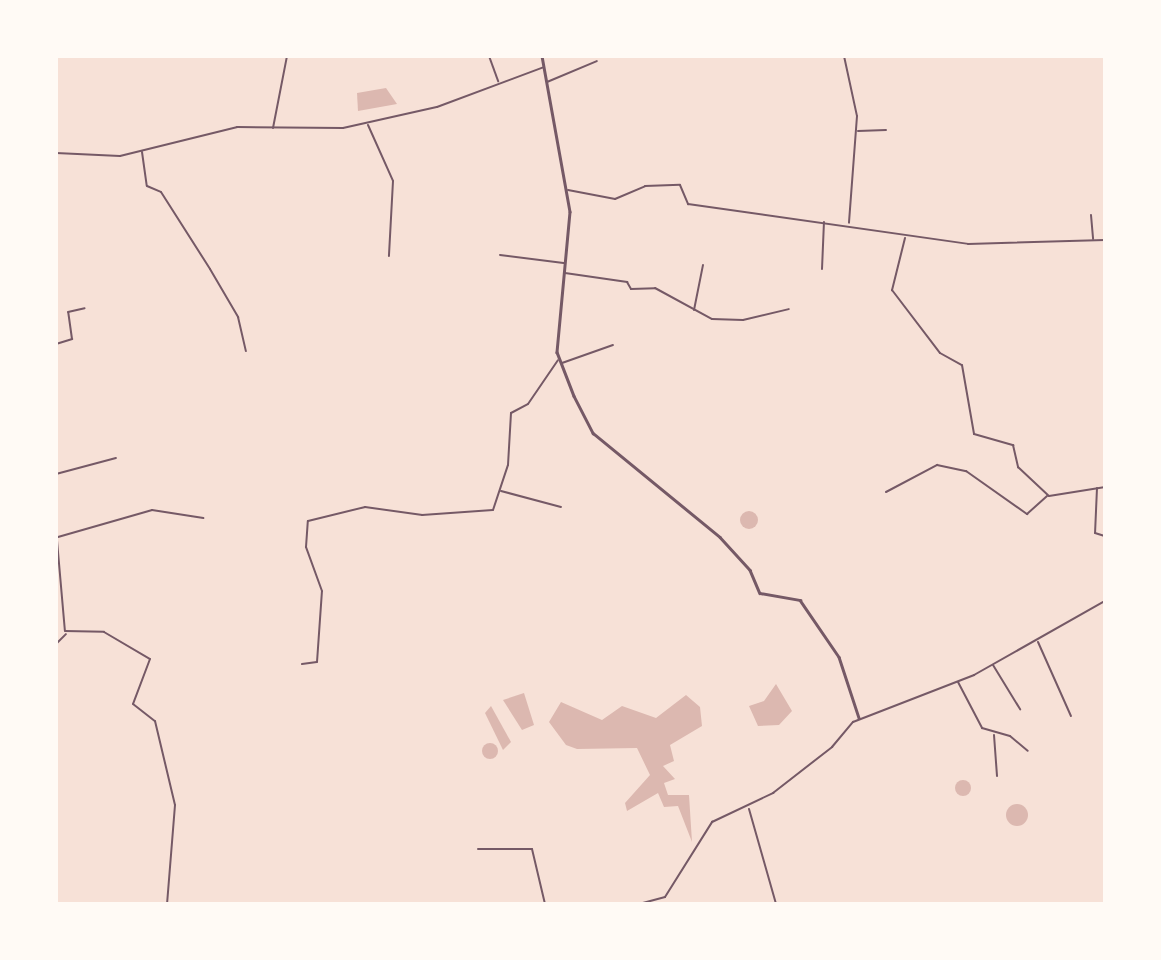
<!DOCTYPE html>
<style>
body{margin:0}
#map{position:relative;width:1161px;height:960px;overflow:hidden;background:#f7e1d7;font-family:"Exo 2",sans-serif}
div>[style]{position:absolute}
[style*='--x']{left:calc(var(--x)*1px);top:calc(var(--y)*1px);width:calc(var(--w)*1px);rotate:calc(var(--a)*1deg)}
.water>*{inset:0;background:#dcb8b0}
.round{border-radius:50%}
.minor>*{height:2px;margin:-1px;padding:0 1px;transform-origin:1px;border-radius:1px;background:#755966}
.tertiary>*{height:2.5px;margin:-1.25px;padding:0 1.25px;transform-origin:1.25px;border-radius:1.25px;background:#755966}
span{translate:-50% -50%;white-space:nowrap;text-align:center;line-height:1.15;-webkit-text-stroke:7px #fffaf5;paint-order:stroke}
.frame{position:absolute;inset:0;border:58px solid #fffaf5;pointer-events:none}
</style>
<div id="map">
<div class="water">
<i style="clip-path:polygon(386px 88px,397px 104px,358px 111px,357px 93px)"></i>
<i class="round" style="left:740px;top:511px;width:18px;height:18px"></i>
<i style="clip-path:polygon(776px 684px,792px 711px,779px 725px,758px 726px,749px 706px,764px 701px)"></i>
<i style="clip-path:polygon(524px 693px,534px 725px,522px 730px,503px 700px)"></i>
<i style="clip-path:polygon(686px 695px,700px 707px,702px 726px,670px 745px,674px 761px,663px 766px,675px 779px,664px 783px,668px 795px,689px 795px,692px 842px,678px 806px,664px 807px,658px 793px,627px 811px,625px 803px,650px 775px,637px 748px,577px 749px,566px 745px,549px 722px,561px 702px,602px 720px,622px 706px,656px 718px)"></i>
<i style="clip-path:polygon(491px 706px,511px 742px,503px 750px,485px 713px)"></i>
<i class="round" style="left:482px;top:743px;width:16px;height:16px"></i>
<i class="round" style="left:955px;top:780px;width:16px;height:16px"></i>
<i class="round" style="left:1006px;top:804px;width:22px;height:22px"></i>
</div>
<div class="minor">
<i style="--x:489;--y:56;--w:27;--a:70"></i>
<i style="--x:844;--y:56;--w:61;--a:77.8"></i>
<i style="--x:857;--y:116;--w:107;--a:94.3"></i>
<i style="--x:547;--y:82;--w:54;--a:-22.8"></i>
<i style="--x:368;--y:125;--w:61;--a:65.9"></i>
<i style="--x:393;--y:181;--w:75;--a:93.1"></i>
<i style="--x:273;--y:128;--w:73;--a:-79"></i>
<i style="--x:858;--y:131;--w:28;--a:-2"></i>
<i style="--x:142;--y:152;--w:34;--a:82"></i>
<i style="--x:147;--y:186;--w:15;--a:23"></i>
<i style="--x:161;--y:192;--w:91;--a:57.5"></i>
<i style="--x:210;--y:269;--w:56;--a:59.7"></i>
<i style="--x:238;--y:317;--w:35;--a:77"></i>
<i style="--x:56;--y:153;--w:64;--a:2.7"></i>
<i style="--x:120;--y:156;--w:121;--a:-13.9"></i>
<i style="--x:237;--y:127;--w:106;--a:0.5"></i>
<i style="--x:343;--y:128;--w:96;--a:-12.6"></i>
<i style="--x:437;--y:107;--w:114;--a:-20.5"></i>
<i style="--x:568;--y:190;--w:48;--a:10.8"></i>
<i style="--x:615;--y:199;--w:33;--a:-23"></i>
<i style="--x:645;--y:186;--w:35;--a:-2"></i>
<i style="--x:680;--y:185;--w:21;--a:67"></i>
<i style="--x:688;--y:204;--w:283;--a:8.1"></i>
<i style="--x:968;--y:244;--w:137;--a:-1.7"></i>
<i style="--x:1091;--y:215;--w:24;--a:85"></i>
<i style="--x:905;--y:238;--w:54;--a:104"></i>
<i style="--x:892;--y:290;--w:79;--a:52.7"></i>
<i style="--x:940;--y:353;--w:25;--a:29"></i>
<i style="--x:962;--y:365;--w:70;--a:80.1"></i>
<i style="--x:974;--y:434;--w:41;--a:15.8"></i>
<i style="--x:1013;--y:445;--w:23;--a:77"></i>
<i style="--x:1018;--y:467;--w:42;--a:43.1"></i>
<i style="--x:1049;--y:496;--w:57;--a:-9.1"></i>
<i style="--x:500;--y:255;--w:64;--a:7.2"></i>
<i style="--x:822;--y:269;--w:47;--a:-87.6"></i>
<i style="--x:565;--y:273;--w:63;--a:8.3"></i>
<i style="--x:627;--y:282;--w:8;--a:60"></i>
<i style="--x:631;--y:289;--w:24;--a:-2"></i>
<i style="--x:655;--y:288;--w:65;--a:28.5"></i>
<i style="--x:712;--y:319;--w:31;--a:2"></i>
<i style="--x:743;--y:320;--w:47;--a:-13.4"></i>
<i style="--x:694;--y:310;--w:46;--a:-78.7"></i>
<i style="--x:56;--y:344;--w:17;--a:-17"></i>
<i style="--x:72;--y:339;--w:27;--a:-98"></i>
<i style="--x:68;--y:312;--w:17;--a:-13"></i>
<i style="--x:562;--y:363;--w:54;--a:-19.4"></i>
<i style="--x:56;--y:474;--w:62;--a:-14.9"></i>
<i style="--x:1097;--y:488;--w:45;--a:92.5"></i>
<i style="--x:1095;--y:533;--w:10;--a:17"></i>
<i style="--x:501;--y:491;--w:62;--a:14.9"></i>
<i style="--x:886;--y:492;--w:58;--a:-27.9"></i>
<i style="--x:937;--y:465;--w:30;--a:12"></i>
<i style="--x:966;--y:471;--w:75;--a:35.2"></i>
<i style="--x:1027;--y:514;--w:27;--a:-42"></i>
<i style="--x:56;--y:529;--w:102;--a:85"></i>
<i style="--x:65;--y:631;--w:39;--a:1"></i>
<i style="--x:104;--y:632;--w:53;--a:30.4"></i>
<i style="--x:150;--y:659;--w:48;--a:110.7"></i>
<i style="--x:133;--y:704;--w:28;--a:38"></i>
<i style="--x:155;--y:721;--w:86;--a:76.6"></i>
<i style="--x:175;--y:805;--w:99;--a:94.6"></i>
<i style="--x:58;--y:537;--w:98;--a:-16"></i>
<i style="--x:152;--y:510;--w:52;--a:8.9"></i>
<i style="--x:1038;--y:642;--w:81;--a:66"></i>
<i style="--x:56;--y:644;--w:14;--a:-45"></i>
<i style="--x:302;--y:664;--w:15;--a:-8"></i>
<i style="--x:317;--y:662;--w:71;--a:-86"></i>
<i style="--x:322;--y:591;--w:47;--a:-110"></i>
<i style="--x:306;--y:547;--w:26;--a:-86"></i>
<i style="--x:308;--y:521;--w:59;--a:-13.8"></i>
<i style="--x:365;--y:507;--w:58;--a:8"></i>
<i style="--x:422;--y:515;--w:71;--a:-4"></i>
<i style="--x:493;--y:510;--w:47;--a:-71.6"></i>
<i style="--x:508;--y:465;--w:52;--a:-86.7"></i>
<i style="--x:511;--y:413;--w:19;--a:-28"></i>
<i style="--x:528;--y:404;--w:53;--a:-55.7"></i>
<i style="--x:993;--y:665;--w:52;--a:58.5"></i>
<i style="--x:958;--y:682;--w:52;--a:62.4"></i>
<i style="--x:982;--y:728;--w:29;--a:16"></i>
<i style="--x:1010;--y:736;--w:23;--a:40"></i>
<i style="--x:56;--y:687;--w:32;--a:90"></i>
<i style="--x:994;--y:735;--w:41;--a:85.8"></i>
<i style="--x:749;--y:809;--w:99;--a:74.1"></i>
<i style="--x:478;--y:849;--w:54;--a:0"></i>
<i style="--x:532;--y:849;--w:57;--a:76.7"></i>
<i style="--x:639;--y:904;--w:27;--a:-15"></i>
<i style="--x:665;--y:897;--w:89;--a:-57.9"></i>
<i style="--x:712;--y:822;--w:68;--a:-25.4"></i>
<i style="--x:773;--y:793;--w:75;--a:-37.9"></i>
<i style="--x:832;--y:747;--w:33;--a:-50"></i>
<i style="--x:853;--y:722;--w:130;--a:-21.2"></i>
<i style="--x:974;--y:675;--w:150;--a:-29.5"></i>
</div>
<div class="tertiary">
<i style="--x:542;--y:56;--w:158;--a:79.8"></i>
<i style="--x:570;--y:212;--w:141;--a:95.3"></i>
<i style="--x:557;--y:352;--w:47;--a:68.9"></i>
<i style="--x:574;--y:396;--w:42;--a:62.8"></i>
<i style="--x:593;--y:433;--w:164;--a:39.3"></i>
<i style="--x:720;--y:537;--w:45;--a:47.7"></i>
<i style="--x:750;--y:570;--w:25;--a:67"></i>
<i style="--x:760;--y:593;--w:41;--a:9.9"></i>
<i style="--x:800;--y:600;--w:69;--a:55.6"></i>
<i style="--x:839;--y:657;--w:64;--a:71.8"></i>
</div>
<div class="frame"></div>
</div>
